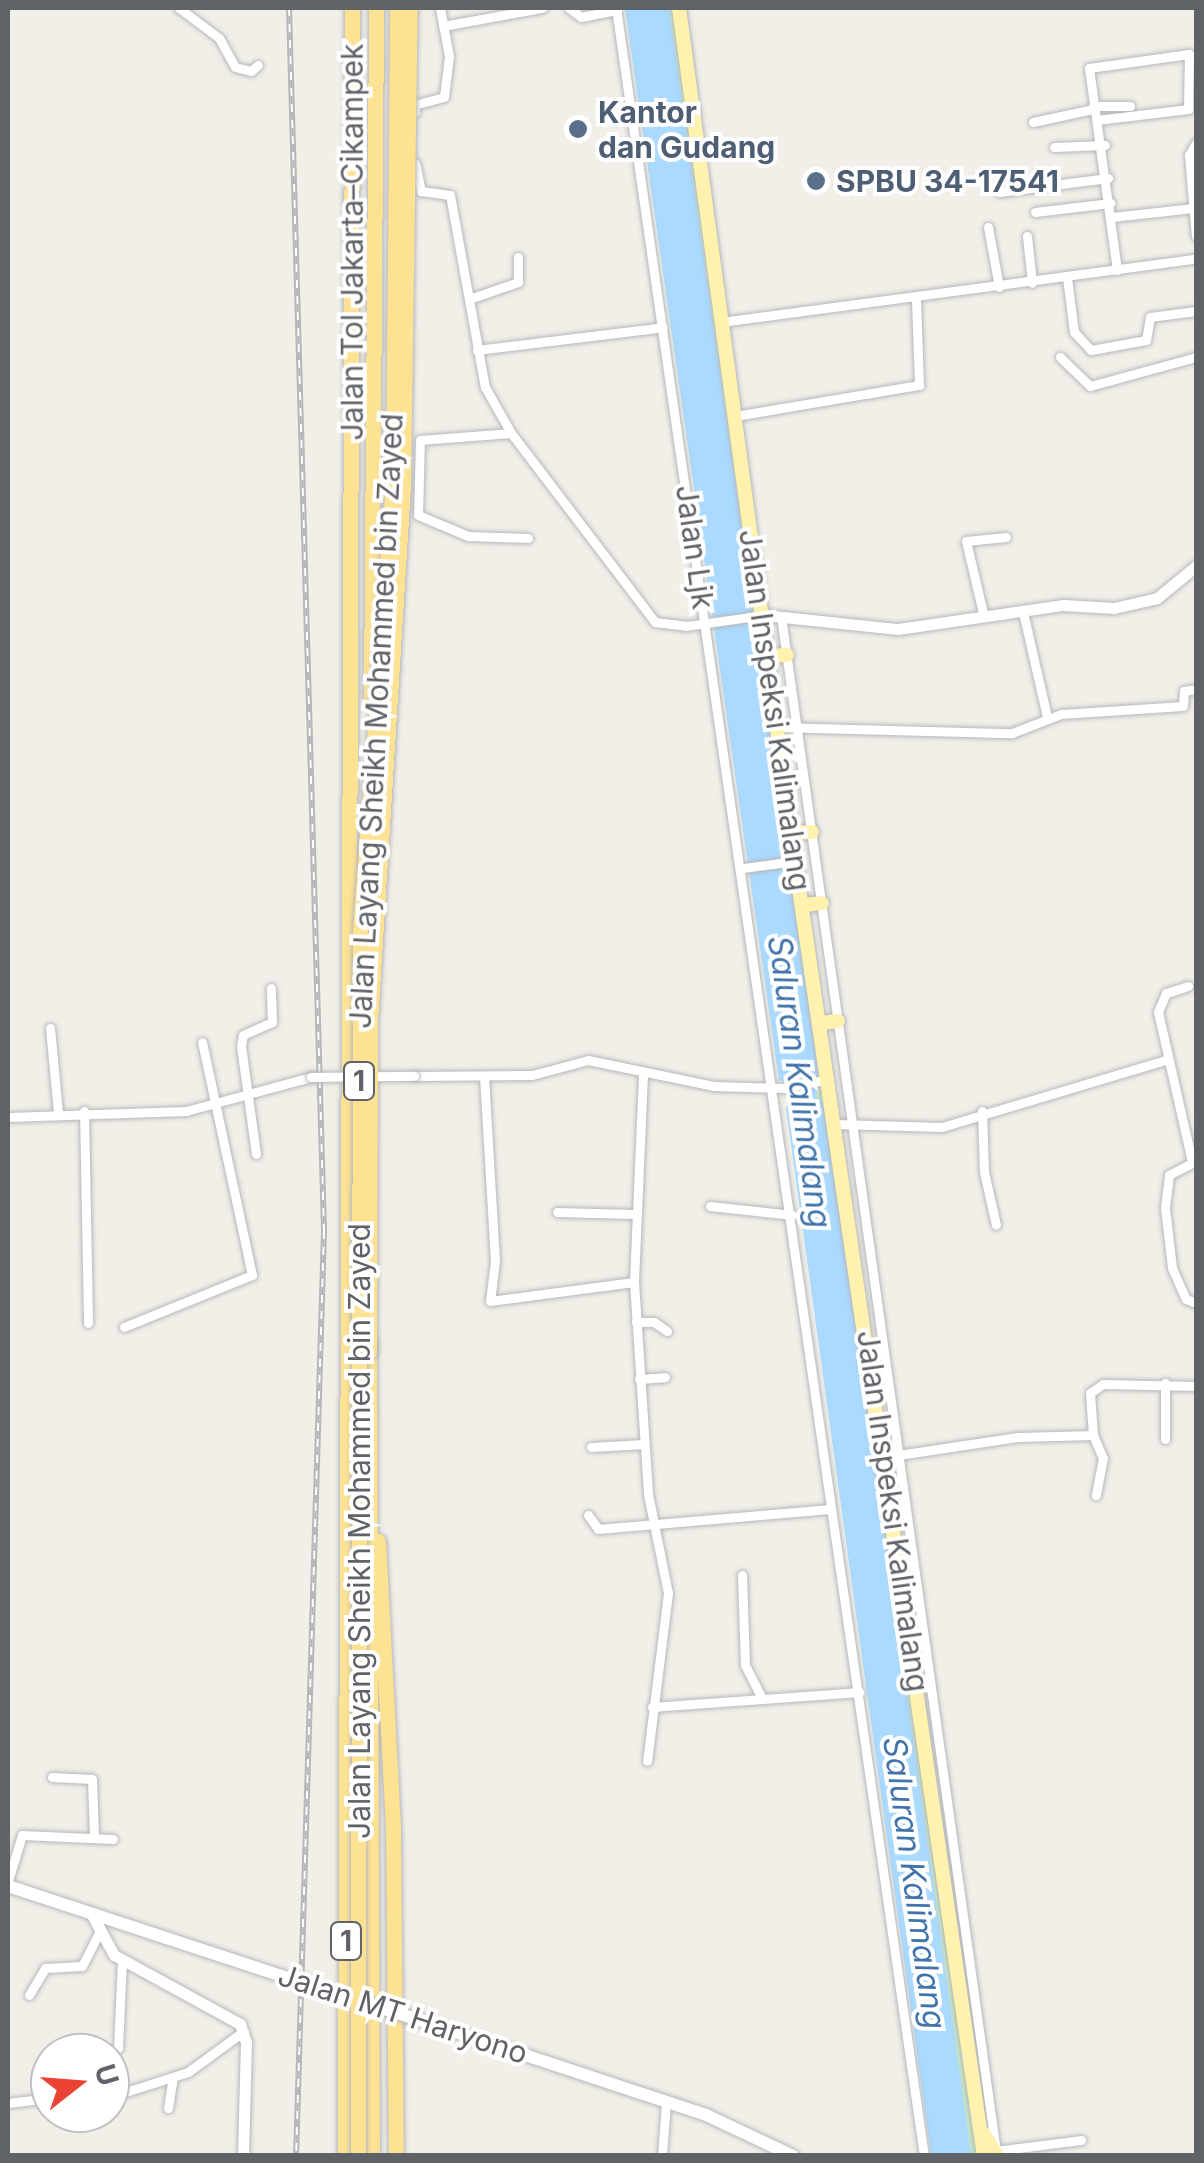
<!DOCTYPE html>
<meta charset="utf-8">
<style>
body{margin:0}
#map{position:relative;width:1204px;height:2163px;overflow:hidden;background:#f1efe8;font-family:Inter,sans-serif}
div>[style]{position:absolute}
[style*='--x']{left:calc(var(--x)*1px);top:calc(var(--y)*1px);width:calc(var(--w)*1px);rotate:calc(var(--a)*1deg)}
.green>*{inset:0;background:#c5e8c5}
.water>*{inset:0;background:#aadaff}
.roads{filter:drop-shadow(0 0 2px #b5b8bc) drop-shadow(0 0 2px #b5b8bc)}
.minor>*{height:9px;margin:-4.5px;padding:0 4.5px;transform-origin:4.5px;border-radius:4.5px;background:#fff}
.tertiary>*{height:11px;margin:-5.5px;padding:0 5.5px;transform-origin:5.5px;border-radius:5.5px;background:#fff}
.secondary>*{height:12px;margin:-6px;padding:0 6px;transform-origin:6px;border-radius:6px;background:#fff}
.primary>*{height:14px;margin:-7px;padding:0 7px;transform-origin:7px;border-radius:7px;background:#fff2af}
.motorway>*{height:15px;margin:-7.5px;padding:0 7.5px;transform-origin:7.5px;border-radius:7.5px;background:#fde293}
.rail>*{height:6px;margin-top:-3px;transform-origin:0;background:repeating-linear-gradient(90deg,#fff 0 8px,#b6b7b8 0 16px);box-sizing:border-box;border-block:2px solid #b6b7b8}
.bridges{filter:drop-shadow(0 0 2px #b5b8bc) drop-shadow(0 0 2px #b5b8bc)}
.minor-bridge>*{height:9px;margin:-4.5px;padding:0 4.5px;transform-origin:4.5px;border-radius:4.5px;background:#fff}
.secondary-bridge>*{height:12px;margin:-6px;padding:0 6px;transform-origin:6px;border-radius:6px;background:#fff}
.motorway-bridge>*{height:15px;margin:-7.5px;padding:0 7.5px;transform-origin:7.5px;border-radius:7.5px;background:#fde293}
.dots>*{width:28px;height:28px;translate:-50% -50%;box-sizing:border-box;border:5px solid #fff;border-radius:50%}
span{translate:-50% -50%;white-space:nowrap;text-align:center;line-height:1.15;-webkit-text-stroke:8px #fff;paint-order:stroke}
.shield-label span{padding:2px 8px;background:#fff;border:2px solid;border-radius:8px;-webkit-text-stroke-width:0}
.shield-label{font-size:28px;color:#5f6368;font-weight:700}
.service-label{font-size:30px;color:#4e5e75;font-weight:700}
.left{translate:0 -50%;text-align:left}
.street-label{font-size:30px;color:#5f6368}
.water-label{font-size:32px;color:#4174aa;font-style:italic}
.frame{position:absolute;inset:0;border:10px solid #5f6368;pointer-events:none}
.north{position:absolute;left:30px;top:2033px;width:100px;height:100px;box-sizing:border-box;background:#fff;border:2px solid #bfc1c3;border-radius:50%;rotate:73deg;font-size:28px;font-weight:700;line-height:40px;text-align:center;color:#5f6368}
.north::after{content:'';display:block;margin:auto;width:35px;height:45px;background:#ea4335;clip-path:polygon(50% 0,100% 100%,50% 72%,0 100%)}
</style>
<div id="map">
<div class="green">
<i style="clip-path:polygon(669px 8px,679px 8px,985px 2155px,971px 2155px,816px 1096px,819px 1076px)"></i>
</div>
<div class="water">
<i style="clip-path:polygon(625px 8px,669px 8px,819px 1077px,816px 1096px,825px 1104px,971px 2155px,931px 2155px,786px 1108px,790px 1101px,787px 1084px,779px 1080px)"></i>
</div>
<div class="roads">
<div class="minor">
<i style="--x:179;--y:8;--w:50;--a:36.9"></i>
<i style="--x:219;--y:38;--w:33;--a:61"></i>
<i style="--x:235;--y:67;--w:16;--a:14"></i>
<i style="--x:251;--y:71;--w:9;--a:-41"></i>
<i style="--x:569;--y:8;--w:15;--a:37"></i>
<i style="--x:581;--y:17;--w:37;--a:-11"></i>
<i style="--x:616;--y:8;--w:2170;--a:81.84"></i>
<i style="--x:443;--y:26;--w:101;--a:-10.3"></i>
<i style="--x:1093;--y:106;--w:37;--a:0"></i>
<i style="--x:415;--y:112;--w:7;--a:-98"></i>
<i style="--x:414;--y:105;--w:31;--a:-15"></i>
<i style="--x:444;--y:97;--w:41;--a:-83"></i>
<i style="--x:449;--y:56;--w:49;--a:-100.6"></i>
<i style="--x:1097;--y:120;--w:92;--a:-6.9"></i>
<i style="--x:1188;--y:109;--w:55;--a:-89"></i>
<i style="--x:1189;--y:54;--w:101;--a:172"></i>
<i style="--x:1089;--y:68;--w:204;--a:82.1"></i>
<i style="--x:1033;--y:122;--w:61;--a:-12.2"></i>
<i style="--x:1196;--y:143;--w:14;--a:120"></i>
<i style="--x:1189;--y:155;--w:81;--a:85.1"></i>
<i style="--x:1054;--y:147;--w:51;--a:-2.2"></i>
<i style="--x:415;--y:163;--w:29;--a:78"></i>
<i style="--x:421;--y:191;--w:29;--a:8"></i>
<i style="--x:450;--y:195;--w:195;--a:79.7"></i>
<i style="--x:485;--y:387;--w:53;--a:60.5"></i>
<i style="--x:999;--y:192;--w:110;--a:-7.3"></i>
<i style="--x:1035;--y:212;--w:76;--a:-6.8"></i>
<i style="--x:1112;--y:217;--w:82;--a:-6.3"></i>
<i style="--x:988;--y:227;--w:61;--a:79.6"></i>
<i style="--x:1027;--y:236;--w:47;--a:83.9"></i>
<i style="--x:1067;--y:278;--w:54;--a:82.6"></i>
<i style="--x:1074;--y:332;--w:25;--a:47"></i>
<i style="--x:1091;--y:350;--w:56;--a:-10.3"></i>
<i style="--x:1146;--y:340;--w:23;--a:-80"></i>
<i style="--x:1150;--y:317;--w:46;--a:-7.4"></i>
<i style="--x:472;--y:298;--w:49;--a:-19.2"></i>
<i style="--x:518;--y:282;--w:25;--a:-90"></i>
<i style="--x:721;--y:322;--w:479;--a:-7.6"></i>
<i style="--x:477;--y:350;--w:187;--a:-7"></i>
<i style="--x:1060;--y:357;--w:42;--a:44"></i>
<i style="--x:1090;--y:386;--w:110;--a:-15.3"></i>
<i style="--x:735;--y:416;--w:187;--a:-9.6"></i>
<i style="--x:919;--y:385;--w:86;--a:-92"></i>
<i style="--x:528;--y:538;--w:60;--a:-178.1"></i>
<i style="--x:468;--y:536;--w:54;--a:-157.2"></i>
<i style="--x:418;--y:515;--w:75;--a:-88.5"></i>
<i style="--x:420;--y:440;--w:91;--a:-4.4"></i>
<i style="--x:511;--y:433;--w:238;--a:52.7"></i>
<i style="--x:655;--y:622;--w:31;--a:7"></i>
<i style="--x:686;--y:626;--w:79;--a:-8"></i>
<i style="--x:1023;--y:612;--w:108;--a:77.1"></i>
<i style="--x:983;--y:613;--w:74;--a:-103.3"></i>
<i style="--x:966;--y:541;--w:40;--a:-5.7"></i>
<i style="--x:781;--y:616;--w:1550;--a:82.03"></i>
<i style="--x:996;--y:2151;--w:86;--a:-7.4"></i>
<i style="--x:776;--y:727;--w:236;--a:1.5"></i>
<i style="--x:1012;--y:733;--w:53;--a:-21.2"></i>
<i style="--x:1061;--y:714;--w:122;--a:-3.8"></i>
<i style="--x:1183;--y:706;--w:15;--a:-86"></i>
<i style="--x:1184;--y:691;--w:12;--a:-9"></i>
<i style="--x:743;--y:868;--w:52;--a:-7.7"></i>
<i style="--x:1188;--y:986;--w:23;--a:162"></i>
<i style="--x:1166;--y:993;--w:21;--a:113"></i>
<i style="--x:1158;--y:1012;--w:154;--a:77.2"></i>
<i style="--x:50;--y:1028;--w:84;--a:84.6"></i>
<i style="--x:643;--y:1075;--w:207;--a:92.5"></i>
<i style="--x:634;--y:1282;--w:212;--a:86.2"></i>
<i style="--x:648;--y:1494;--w:101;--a:78.6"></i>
<i style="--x:668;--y:1593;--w:169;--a:97.1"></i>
<i style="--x:414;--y:1076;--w:118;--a:-0.5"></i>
<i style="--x:532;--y:1075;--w:58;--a:-15"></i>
<i style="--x:588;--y:1060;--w:128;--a:11.7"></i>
<i style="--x:713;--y:1086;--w:71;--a:1.6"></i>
<i style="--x:784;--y:1088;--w:46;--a:-11.3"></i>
<i style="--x:484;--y:1076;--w:185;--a:86.6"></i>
<i style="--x:495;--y:1261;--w:40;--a:97.1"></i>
<i style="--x:490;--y:1301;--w:145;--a:-7.5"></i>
<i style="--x:84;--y:1111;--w:212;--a:88.9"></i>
<i style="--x:982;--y:1111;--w:61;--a:88.1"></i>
<i style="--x:984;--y:1172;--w:54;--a:77.2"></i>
<i style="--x:8;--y:1117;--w:178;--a:-1.9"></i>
<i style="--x:186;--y:1111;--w:130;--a:-15.2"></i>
<i style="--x:836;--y:1124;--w:106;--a:1.6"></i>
<i style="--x:942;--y:1127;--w:234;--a:-16.7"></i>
<i style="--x:256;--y:1154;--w:109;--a:-97.9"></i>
<i style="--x:241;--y:1046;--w:11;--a:-80"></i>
<i style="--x:243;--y:1035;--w:32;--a:-24"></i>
<i style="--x:272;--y:1022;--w:34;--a:-92"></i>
<i style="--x:1194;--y:1162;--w:28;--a:153"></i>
<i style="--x:1169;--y:1175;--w:33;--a:97"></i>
<i style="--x:1165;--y:1208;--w:60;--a:83.3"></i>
<i style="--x:1172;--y:1268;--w:34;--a:66"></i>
<i style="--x:1186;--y:1299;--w:11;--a:22"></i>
<i style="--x:710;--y:1206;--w:83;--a:6.2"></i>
<i style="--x:557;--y:1212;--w:76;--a:1.5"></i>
<i style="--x:636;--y:1322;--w:18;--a:0"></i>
<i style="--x:654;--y:1322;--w:16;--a:35"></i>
<i style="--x:124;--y:1327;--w:138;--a:-22.1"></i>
<i style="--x:252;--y:1275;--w:238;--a:-102.1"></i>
<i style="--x:639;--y:1379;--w:26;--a:-4"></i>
<i style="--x:1165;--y:1383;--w:56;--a:90"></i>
<i style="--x:1093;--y:1435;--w:25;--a:67"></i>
<i style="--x:1103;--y:1458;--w:38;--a:101"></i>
<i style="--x:591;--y:1447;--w:53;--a:-3.2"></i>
<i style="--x:885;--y:1457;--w:134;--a:-8.6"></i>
<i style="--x:1018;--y:1437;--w:75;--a:-1.5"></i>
<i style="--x:1093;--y:1435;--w:42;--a:-94.1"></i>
<i style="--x:1090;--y:1393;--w:16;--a:-35"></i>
<i style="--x:1103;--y:1384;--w:93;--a:1.2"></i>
<i style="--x:588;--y:1515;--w:17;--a:54"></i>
<i style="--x:598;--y:1529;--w:233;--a:-4.9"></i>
<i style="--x:742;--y:1575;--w:90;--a:88.1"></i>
<i style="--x:745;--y:1665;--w:37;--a:63"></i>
<i style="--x:652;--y:1707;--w:208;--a:-4.1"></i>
<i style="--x:52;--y:1777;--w:40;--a:2.9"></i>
<i style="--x:92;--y:1779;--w:56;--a:88"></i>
<i style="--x:8;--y:1881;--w:48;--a:-73.1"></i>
<i style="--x:22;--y:1835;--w:91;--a:2.5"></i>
<i style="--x:29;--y:1995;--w:31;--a:-59"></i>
<i style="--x:45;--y:1968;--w:37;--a:-3"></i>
<i style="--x:82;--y:1966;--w:36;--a:-63"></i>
<i style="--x:118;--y:2048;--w:87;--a:-87.4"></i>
<i style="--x:110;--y:2097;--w:82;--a:-17.8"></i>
<i style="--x:188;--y:2072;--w:69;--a:-36.2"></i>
<i style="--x:8;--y:2103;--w:42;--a:-6.8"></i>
<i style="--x:168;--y:2108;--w:30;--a:-81"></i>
<i style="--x:662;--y:2156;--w:54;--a:-85.8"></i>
</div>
<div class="tertiary">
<i style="--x:764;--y:615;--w:135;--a:6"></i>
<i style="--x:898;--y:629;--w:167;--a:-8.3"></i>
<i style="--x:1063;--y:605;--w:51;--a:3.4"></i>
<i style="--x:1114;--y:608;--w:44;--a:-13.1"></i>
<i style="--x:1157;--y:598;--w:50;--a:-39.4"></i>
<i style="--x:91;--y:1913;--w:48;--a:61.3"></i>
<i style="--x:114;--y:1955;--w:144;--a:28.7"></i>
<i style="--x:240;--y:2024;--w:19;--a:72"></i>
<i style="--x:246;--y:2042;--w:114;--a:91.5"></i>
</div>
<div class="secondary">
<i style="--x:8;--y:1886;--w:311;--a:18.2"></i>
<i style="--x:413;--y:2018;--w:309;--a:18.3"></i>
<i style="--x:706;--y:2115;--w:96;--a:25.2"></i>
</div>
<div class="primary">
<i style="--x:679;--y:8;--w:861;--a:82.26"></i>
<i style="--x:795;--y:861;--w:1309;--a:81.7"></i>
<i style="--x:767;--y:656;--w:20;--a:-3"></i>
<i style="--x:792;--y:833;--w:20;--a:-3"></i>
<i style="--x:804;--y:905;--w:18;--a:-6"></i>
<i style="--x:822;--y:1023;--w:16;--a:-7"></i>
<i style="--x:984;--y:2134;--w:26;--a:59"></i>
</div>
<div class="motorway">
<i style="--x:371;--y:698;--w:690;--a:-89.58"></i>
<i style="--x:369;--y:1341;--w:815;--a:89.79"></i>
<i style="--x:378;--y:1541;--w:286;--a:87"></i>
<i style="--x:393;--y:1827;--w:329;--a:89.5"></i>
<i style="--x:345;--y:2156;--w:2148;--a:-89.81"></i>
</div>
</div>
<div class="rail">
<i style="--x:289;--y:8;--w:1224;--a:88.36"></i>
<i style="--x:324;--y:1231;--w:925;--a:91.73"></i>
</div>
<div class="bridges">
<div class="minor-bridge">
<i style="--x:311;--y:1077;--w:103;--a:-0.6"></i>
</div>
<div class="secondary-bridge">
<i style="--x:303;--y:1983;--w:115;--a:17.7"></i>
</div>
<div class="motorway-bridge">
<i style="--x:369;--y:1352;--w:330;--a:-89.8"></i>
<i style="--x:370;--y:1022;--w:538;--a:-86.48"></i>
<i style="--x:403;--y:485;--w:477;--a:-89.2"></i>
<i style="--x:358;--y:2156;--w:1225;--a:-89.91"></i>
<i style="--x:360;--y:931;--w:450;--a:-85.8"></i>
<i style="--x:393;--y:482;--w:474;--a:-89.5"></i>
</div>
</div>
<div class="dots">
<i style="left:578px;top:129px;background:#5c6f8a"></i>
<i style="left:816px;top:181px;background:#5c6f8a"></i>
</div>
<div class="shield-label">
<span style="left:359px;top:1081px">1</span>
<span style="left:346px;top:1941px">1</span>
</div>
<div class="service-label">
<span class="left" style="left:598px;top:129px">Kantor<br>dan Gudang</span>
<span class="left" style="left:836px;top:181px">SPBU 34-17541</span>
</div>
<div class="street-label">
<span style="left:352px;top:242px;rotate:-90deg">Jalan Tol Jakarta–Cikampek</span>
<span style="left:695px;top:547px;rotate:82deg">Jalan Ljk</span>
<span style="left:775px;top:710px;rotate:82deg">Jalan Inspeksi Kalimalang</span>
<span style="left:376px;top:721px;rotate:-87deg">Jalan Layang Sheikh Mohammed bin Zayed</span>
<span style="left:893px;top:1511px;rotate:82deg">Jalan Inspeksi Kalimalang</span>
<span style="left:359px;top:1531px;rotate:-90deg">Jalan Layang Sheikh Mohammed bin Zayed</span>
<span style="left:403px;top:2014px;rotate:18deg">Jalan MT Haryono</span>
</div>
<div class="water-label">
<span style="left:799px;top:1082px;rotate:82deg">Saluran Kalimalang</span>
<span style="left:914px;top:1883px;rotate:82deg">Saluran Kalimalang</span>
</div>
<div class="frame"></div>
<div class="north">U</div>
</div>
